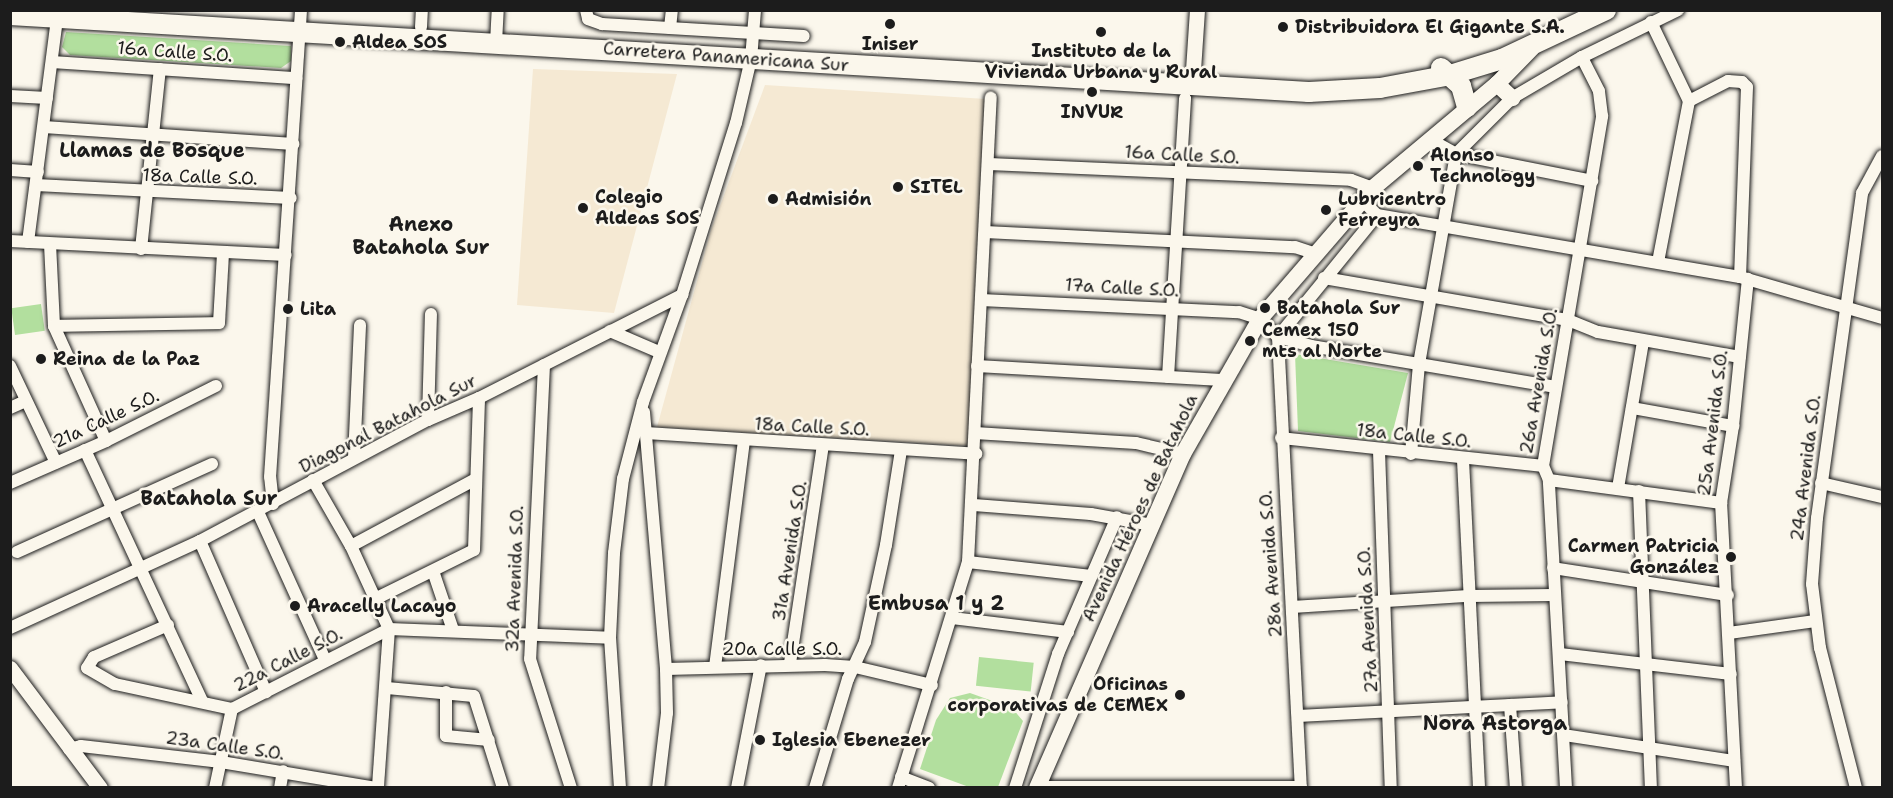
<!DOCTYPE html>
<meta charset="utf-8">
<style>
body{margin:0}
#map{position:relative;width:1893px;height:798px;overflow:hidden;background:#fbf7ec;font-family:"Shantell Sans",sans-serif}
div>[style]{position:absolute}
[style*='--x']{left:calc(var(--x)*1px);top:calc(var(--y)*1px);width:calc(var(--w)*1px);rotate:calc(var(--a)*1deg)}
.built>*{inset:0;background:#f5e9d3}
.green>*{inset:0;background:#b2df9e;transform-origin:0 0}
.roads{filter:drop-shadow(0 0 2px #1c1c1c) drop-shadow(0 0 2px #1c1c1c)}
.minor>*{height:12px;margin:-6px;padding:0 6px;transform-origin:6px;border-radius:6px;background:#fbf7ec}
.tertiary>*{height:15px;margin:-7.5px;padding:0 7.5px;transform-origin:7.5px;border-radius:7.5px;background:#fbf7ec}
.secondary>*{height:16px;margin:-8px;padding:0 8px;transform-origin:8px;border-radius:8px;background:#fbf7ec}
.trunk>*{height:20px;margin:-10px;padding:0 10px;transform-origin:10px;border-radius:10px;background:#fbf7ec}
.dots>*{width:16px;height:16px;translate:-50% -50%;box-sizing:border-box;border:3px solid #fbf7ec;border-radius:50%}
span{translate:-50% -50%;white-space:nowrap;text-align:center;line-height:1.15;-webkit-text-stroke:5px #fbf7ec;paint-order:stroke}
.poi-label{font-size:18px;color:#1c1c1c;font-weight:700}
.left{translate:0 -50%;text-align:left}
.right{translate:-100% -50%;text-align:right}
.street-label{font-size:18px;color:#1c1c1c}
.neighbourhood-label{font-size:20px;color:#1c1c1c;font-weight:700}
.frame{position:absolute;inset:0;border:12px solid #1c1c1c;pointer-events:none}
</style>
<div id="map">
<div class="built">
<i style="clip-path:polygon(533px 69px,677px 74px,614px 313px,517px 305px)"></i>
<i style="clip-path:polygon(765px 85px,986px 99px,971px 446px,657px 427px,711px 230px)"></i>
</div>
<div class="green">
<i style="clip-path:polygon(66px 32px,291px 46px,291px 61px,281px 68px,70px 55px,62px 47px)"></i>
<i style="left:41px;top:304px;width:27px;height:30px;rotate:82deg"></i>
<i style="clip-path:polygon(1295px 354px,1408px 373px,1390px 442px,1298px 431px)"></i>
<i style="left:979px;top:657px;width:55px;height:29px;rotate:6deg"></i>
<i style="clip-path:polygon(970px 693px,1012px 708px,1023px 721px,998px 787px,969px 787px,920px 769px,936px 720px,950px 698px)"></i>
</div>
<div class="roads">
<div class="minor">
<i style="--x:586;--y:10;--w:9;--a:77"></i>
<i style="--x:588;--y:19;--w:15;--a:20"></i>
<i style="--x:602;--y:24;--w:202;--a:3.4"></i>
<i style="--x:1651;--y:22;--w:88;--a:64.3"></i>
<i style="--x:1689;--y:101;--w:164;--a:100.9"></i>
<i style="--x:421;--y:27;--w:17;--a:-87"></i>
<i style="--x:670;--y:28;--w:18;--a:-84"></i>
<i style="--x:496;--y:43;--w:33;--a:-87"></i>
<i style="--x:52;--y:62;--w:245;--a:3.8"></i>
<i style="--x:10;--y:96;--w:37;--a:3"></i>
<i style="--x:1689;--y:101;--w:44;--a:-27.1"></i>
<i style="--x:1728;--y:81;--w:14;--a:4"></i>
<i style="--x:1742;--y:82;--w:7;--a:45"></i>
<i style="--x:1747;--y:87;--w:190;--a:92.1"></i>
<i style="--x:44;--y:127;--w:250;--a:3.9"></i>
<i style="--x:1431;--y:140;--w:29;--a:29"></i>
<i style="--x:1456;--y:154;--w:79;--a:-45"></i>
<i style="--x:1512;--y:98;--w:81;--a:-30.4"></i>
<i style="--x:1582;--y:57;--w:107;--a:-26.1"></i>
<i style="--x:989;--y:164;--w:362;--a:2.5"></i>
<i style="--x:1351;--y:180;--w:23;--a:20"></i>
<i style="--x:10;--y:170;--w:28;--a:4"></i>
<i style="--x:36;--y:185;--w:255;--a:2.9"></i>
<i style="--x:1361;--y:199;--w:23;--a:45"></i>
<i style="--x:1377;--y:215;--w:368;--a:9.7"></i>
<i style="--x:1740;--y:277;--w:148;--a:16.1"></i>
<i style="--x:985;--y:232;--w:310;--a:2.8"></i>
<i style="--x:1295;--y:247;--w:19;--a:18"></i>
<i style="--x:10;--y:241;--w:276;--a:2.9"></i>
<i style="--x:28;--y:242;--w:232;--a:-82.6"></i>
<i style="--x:50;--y:244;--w:82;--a:87.2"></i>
<i style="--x:54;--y:326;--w:126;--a:65.7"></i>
<i style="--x:141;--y:249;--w:181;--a:-84"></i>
<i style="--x:1324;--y:278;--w:248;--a:9.8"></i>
<i style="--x:1568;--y:320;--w:32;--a:22"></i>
<i style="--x:1598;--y:332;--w:144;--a:10"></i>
<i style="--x:981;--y:300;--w:258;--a:2.7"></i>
<i style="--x:1239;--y:312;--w:22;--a:18"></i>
<i style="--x:1260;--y:319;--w:25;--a:45"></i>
<i style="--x:1278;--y:337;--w:34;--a:15"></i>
<i style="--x:1311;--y:346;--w:247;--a:9.5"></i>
<i style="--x:54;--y:326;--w:165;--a:-1"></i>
<i style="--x:219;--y:323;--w:70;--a:-86.7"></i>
<i style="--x:610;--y:331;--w:53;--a:23.2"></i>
<i style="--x:1278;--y:337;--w:452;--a:87.1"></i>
<i style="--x:1278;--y:337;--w:157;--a:-50.9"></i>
<i style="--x:544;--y:365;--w:294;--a:92.7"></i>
<i style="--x:530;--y:659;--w:135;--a:72.4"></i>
<i style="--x:10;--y:366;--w:107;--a:64.6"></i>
<i style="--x:977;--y:366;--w:245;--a:3.3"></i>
<i style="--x:1168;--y:377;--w:279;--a:-86.5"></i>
<i style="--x:10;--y:408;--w:17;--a:-24"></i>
<i style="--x:1632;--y:408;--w:103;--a:10.1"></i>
<i style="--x:644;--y:412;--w:258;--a:85.1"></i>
<i style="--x:666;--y:669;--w:44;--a:88.7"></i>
<i style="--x:667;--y:713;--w:76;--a:96.8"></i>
<i style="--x:428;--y:420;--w:106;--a:-88.4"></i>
<i style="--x:646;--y:433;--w:331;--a:3.6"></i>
<i style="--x:975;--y:433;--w:161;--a:3.6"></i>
<i style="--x:1136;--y:443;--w:48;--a:13.2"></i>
<i style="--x:1281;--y:438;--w:263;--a:6.1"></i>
<i style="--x:85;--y:450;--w:277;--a:65"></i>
<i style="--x:1379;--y:451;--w:337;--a:88"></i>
<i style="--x:1411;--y:454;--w:90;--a:-84.9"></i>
<i style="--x:1419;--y:364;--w:213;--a:-80"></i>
<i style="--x:1456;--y:154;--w:139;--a:11.2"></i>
<i style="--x:354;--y:458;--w:133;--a:-87.4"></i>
<i style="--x:1463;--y:460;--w:328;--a:87.2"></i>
<i style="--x:313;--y:480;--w:76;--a:60.1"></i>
<i style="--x:351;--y:546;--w:91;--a:65.4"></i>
<i style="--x:389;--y:629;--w:159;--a:94"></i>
<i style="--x:1549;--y:480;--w:174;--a:7.6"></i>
<i style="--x:10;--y:483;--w:105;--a:-23.6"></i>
<i style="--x:106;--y:441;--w:123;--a:-26.6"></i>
<i style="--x:1821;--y:483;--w:63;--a:12.9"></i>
<i style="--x:1618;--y:488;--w:149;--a:-80.3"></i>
<i style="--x:1639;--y:491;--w:297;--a:87.7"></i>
<i style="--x:273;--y:504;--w:27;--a:-96"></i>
<i style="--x:270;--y:477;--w:468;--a:-86.2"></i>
<i style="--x:974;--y:505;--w:117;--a:4.4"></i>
<i style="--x:1091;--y:514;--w:62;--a:10.2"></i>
<i style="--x:258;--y:512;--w:162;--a:65.6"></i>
<i style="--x:200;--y:541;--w:165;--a:66.4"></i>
<i style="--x:351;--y:546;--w:142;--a:-28.2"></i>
<i style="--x:17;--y:552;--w:214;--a:-24.3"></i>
<i style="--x:968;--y:562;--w:124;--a:6.5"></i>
<i style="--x:1553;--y:568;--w:177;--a:8.8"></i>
<i style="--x:433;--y:571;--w:62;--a:71.3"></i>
<i style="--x:377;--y:598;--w:108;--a:-26.3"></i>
<i style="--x:474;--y:550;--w:152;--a:-88.1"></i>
<i style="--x:1292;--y:607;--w:177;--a:-3.6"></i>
<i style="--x:1469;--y:596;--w:85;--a:-0.7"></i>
<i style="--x:952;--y:618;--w:117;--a:6.9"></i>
<i style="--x:168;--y:625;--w:81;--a:156.6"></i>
<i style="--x:94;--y:657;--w:13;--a:122"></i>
<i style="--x:87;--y:668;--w:32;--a:30"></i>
<i style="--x:115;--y:684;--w:120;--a:12.1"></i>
<i style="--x:10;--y:628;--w:209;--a:-24.6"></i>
<i style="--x:200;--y:541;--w:258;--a:-28"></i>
<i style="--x:428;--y:420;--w:56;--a:-23.3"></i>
<i style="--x:479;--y:398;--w:228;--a:-26.9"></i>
<i style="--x:1729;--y:633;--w:87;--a:-7.9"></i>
<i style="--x:1560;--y:654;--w:172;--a:6.7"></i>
<i style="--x:790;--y:663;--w:220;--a:-81.4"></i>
<i style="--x:715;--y:667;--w:228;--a:-82.7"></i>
<i style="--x:666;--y:669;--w:159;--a:-1.4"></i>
<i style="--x:825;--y:665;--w:30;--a:4"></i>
<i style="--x:855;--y:667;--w:79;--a:13.2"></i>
<i style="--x:387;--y:688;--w:87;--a:5.3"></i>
<i style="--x:474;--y:696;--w:96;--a:72.5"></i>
<i style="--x:446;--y:692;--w:44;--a:90"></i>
<i style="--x:446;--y:736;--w:43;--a:5.3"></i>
<i style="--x:1510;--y:705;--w:83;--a:85.9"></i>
<i style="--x:232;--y:709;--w:176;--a:-27"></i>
<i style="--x:389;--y:629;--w:221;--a:2.3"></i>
<i style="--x:1299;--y:716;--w:263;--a:-3"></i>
<i style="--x:1564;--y:735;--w:172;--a:8.7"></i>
<i style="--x:69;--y:749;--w:12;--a:-14"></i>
<i style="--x:81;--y:746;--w:141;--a:6.5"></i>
<i style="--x:221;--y:762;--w:157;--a:9.5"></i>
<i style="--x:901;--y:777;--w:30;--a:21"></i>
<i style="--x:1038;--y:787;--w:263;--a:0"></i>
<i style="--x:215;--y:788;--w:81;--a:-77.9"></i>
<i style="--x:280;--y:788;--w:17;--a:-80"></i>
<i style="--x:620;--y:788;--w:150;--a:-93.8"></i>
<i style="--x:610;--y:638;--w:85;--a:-87.3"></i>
<i style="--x:614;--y:553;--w:75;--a:-83.1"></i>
<i style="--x:623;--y:479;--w:80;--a:-75.4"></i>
<i style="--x:643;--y:402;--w:114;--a:-70"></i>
<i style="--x:682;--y:295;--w:180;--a:-72.6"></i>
<i style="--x:736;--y:123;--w:66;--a:-76.8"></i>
<i style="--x:751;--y:59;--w:49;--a:-85.3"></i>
<i style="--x:737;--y:788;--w:125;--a:-79"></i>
<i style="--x:815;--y:788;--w:114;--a:-73.2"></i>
<i style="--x:848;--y:679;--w:41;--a:-65.3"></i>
<i style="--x:865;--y:642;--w:99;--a:-77.8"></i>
<i style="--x:886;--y:545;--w:96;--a:-81"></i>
<i style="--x:898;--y:788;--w:237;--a:-72.8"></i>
<i style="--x:968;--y:562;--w:465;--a:-87.2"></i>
<i style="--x:1015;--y:788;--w:141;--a:-72.2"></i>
<i style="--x:1058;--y:654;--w:149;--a:-66.7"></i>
<i style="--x:1566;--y:788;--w:308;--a:-93.2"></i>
<i style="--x:1549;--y:480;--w:15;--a:-113"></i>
<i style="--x:1543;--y:466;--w:355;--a:-80.4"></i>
<i style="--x:1602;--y:116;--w:25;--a:-97"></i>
<i style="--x:1599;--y:91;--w:38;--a:-117"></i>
<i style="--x:1736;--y:788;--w:285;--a:-93"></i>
<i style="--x:1721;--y:503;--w:78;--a:-81.1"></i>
<i style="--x:1733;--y:426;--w:148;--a:-84.2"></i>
<i style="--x:1856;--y:788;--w:145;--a:-104.4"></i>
<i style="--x:1820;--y:648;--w:64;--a:-97.1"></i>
<i style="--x:1812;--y:584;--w:66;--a:-85.7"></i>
<i style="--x:1817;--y:518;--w:328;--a:-82.1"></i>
<i style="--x:1862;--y:193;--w:42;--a:-61.6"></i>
</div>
<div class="tertiary">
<i style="--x:1192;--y:85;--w:75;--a:-86.2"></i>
<i style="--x:10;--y:668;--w:150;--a:53.1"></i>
</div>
<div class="secondary">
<i style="--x:1497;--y:84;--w:21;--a:43"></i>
<i style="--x:1037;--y:788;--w:365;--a:-66.4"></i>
<i style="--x:1183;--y:454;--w:155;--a:-60.3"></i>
<i style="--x:1260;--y:319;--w:173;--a:-49.2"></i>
<i style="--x:1373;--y:188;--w:162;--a:-40"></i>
<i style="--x:1497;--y:84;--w:50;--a:-45.8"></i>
</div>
<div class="trunk">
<i style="--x:10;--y:15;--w:1301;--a:3.39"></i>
<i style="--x:1309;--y:92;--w:71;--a:-3.2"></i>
<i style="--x:1380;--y:88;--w:71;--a:-10.5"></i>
<i style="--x:1450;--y:75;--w:54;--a:-17.1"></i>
<i style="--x:1502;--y:59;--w:115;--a:-25.2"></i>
<i style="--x:1441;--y:68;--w:27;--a:42"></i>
<i style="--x:1461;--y:86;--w:22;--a:74"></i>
</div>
</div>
<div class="dots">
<i style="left:890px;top:24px;background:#1c1c1c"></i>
<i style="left:1283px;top:27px;background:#1c1c1c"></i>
<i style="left:1101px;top:32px;background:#1c1c1c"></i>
<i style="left:340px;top:42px;background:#1c1c1c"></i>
<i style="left:1092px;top:92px;background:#1c1c1c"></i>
<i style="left:1418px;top:166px;background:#1c1c1c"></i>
<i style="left:898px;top:187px;background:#1c1c1c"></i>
<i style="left:773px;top:199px;background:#1c1c1c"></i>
<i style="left:583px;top:208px;background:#1c1c1c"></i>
<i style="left:1326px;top:210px;background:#1c1c1c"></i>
<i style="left:1265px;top:308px;background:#1c1c1c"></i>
<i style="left:288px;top:309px;background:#1c1c1c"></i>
<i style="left:1250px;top:341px;background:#1c1c1c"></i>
<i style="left:41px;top:359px;background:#1c1c1c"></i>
<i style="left:1731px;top:557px;background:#1c1c1c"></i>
<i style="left:295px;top:606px;background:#1c1c1c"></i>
<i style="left:1180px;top:695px;background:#1c1c1c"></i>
<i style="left:760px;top:740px;background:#1c1c1c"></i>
</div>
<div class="poi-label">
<span class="left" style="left:1295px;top:27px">Distribuidora El Gigante S.A.</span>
<span class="left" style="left:352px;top:42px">Aldea SOS</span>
<span style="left:890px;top:44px">Iniser</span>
<span style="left:1101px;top:62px">Instituto de la<br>Vivienda Urbana y Rural</span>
<span style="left:1092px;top:112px">INVUR</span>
<span class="left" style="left:1430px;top:166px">Alonso<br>Technology</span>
<span class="left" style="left:910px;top:187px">SITEL</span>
<span class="left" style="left:595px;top:208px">Colegio<br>Aldeas SOS</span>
<span class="left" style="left:785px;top:199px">Admisión</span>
<span class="left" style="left:1338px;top:210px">Lubricentro<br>Ferreyra</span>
<span class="left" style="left:1277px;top:308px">Batahola Sur</span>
<span class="left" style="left:300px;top:309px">Lita</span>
<span class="left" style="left:1262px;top:341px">Cemex 150<br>mts al Norte</span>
<span class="left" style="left:53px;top:359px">Reina de la Paz</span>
<span class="right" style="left:1719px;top:557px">Carmen Patricia<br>González</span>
<span class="left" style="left:307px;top:606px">Aracelly Lacayo</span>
<span class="right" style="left:1168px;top:695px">Oficinas<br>corporativas de CEMEX</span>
<span class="left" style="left:772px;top:740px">Iglesia Ebenezer</span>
</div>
<div class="street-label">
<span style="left:175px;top:52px;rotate:4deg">16a Calle S.O.</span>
<span style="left:726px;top:57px;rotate:4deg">Carretera Panamericana Sur</span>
<span style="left:1182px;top:155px;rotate:3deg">16a Calle S.O.</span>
<span style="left:200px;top:177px;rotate:2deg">18a Calle S.O.</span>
<span style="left:1122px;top:288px;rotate:3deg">17a Calle S.O.</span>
<span style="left:1539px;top:381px;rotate:-80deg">26a Avenida S.O.</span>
<span style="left:106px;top:419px;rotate:-25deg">21a Calle S.O.</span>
<span style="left:1713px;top:423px;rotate:-83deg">25a Avenida S.O.</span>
<span style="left:388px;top:424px;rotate:-27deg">Diagonal Batahola Sur</span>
<span style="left:812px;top:427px;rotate:3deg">18a Calle S.O.</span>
<span style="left:1414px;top:436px;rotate:6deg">18a Calle S.O.</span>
<span style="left:1806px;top:468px;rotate:-83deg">24a Avenida S.O.</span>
<span style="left:1140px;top:508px;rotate:-65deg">Avenida Héroes de Batahola</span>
<span style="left:790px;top:551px;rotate:-81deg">31a Avenida S.O.</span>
<span style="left:1271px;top:564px;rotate:-94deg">28a Avenida S.O.</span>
<span style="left:515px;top:579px;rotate:-88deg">32a Avenida S.O.</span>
<span style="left:1368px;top:620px;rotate:-93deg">27a Avenida S.O.</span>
<span style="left:782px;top:649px">20a Calle S.O.</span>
<span style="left:288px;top:660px;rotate:-27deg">22a Calle S.O.</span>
<span style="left:225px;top:746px;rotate:8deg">23a Calle S.O.</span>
</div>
<div class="neighbourhood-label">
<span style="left:152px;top:150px">Llamas de Bosque</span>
<span style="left:421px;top:236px">Anexo<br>Batahola Sur</span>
<span style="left:209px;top:498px">Batahola Sur</span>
<span style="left:936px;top:603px">Embusa 1 y 2</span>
<span style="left:1495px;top:723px">Nora Astorga</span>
</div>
<div class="frame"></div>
</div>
